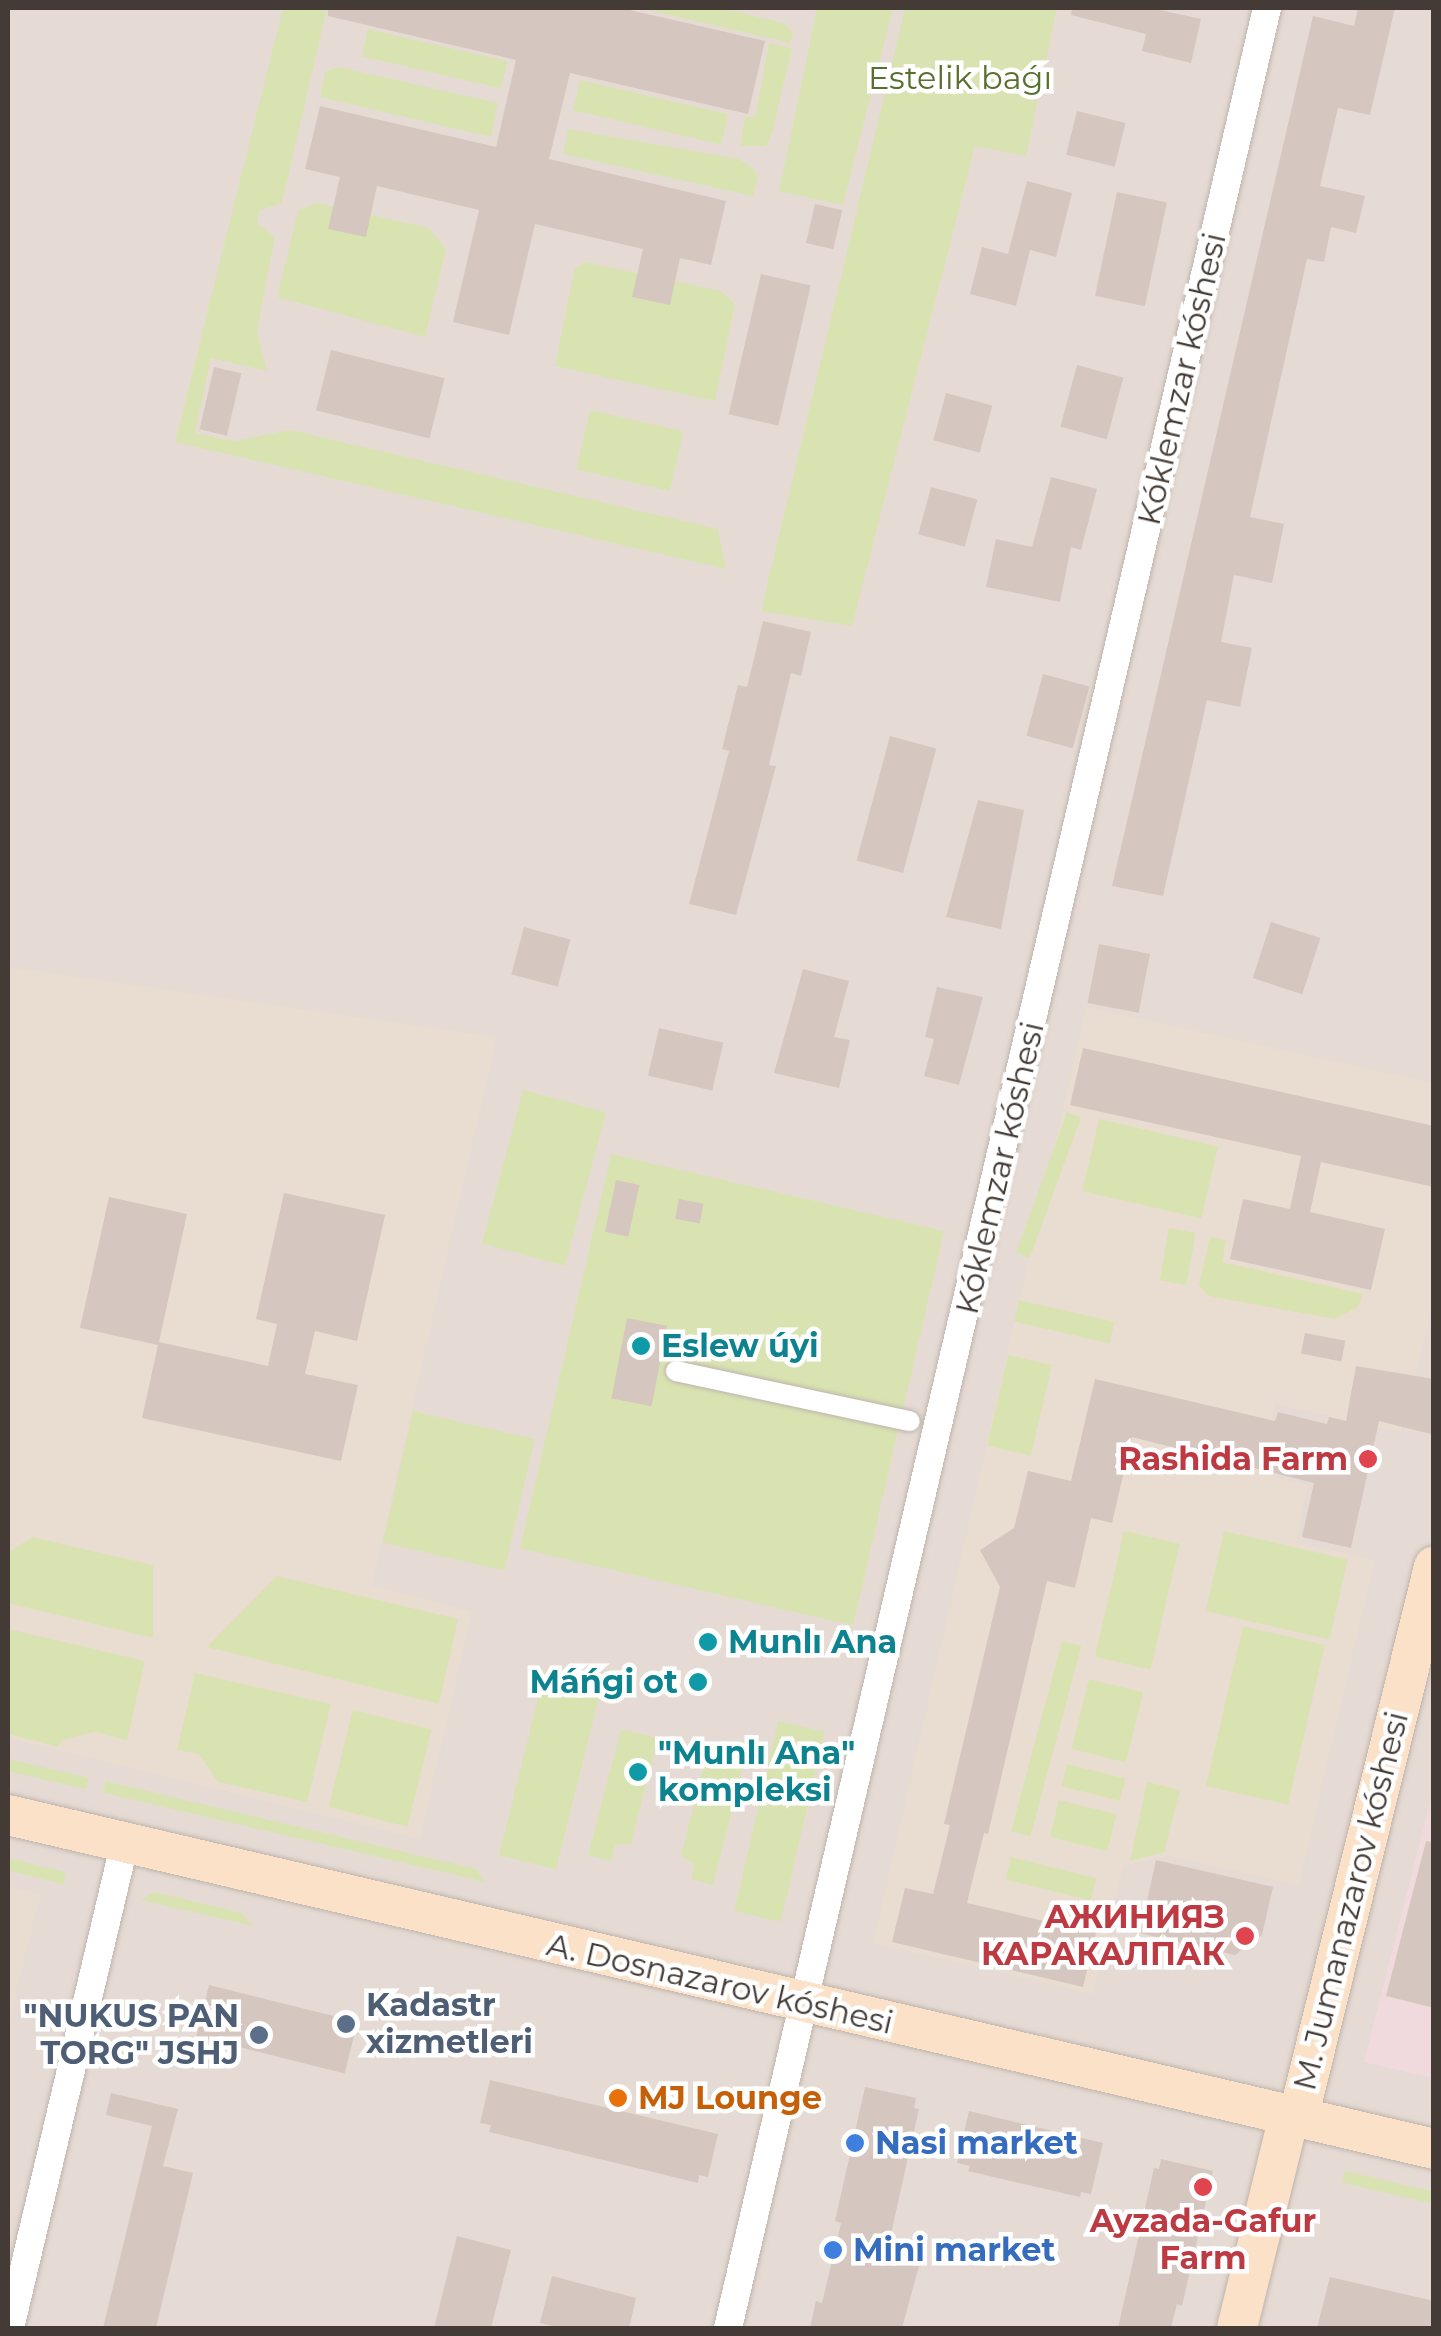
<!DOCTYPE html>
<meta charset="utf-8">
<style>
body{margin:0}
#map{position:relative;width:1441px;height:2336px;overflow:hidden;background:#f1ebe6;font-family:Montserrat,sans-serif}
div>[style]{position:absolute}
[style*='--x']{left:calc(var(--x)*1px);top:calc(var(--y)*1px);width:calc(var(--w)*1px);rotate:calc(var(--a)*1deg)}
.residential>*{inset:0;background:#e5dbd4;transform-origin:0 0}
.education>*{inset:0;background:#e9dcd1}
.medical>*{inset:0;background:#f1dadd}
.green>*{inset:0;background:#d9e3b2;transform-origin:0 0}
.building>*{inset:0;background:#d5c7bf;transform-origin:0 0}
.roads{filter:drop-shadow(0 0 2px #bfb4ac) drop-shadow(0 0 2px #bfb4ac)}
.pedestrian>*{height:20px;margin:-10px;padding:0 10px;transform-origin:10px;border-radius:10px;background:#fff}
.minor>*{height:28px;margin:-14px;padding:0 14px;transform-origin:14px;border-radius:14px;background:#fff}
.secondary>*{height:40px;margin:-20px;padding:0 20px;transform-origin:20px;border-radius:20px;background:#fae1c7}
.dots>*{width:28px;height:28px;translate:-50% -50%;box-sizing:border-box;border:5px solid #fff;border-radius:50%}
span{translate:-50% -50%;white-space:nowrap;text-align:center;line-height:1.15;-webkit-text-stroke:9px #fff;paint-order:stroke}
.park-label{font-size:32px;color:#58702e}
.street-label{font-size:32px;color:#443b36}
.culture-label{font-size:32px;color:#0d838f;font-weight:700}
.left{translate:0 -50%;text-align:left}
.right{translate:-100% -50%;text-align:right}
.health-label{font-size:32px;color:#be3a42;font-weight:700}
.service-label{font-size:32px;color:#4e5e75;font-weight:700}
.food-label{font-size:32px;color:#c56008;font-weight:700}
.shop-label{font-size:32px;color:#366cbe;font-weight:700}
.frame{position:absolute;inset:0;border:10px solid #443b36;pointer-events:none}
</style>
<div id="map">
<div class="residential">
<i style="left:8px;top:8px;width:1425px;height:2320px"></i>
</div>
<div class="education">
<i style="clip-path:polygon(8px 967px,497px 1037px,372px 1585px,472px 1612px,420px 1839px,8px 1738px)"></i>
<i style="clip-path:polygon(1086px 1007px,1433px 1083px,1433px 1306px,1401px 1432px,1275px 1404px,1258px 1473px,1308px 1485px,1296px 1542px,1375px 1560px,1299px 1885px,1169px 1856px,1123px 1866px,1093px 1994px,873px 1943px)"></i>
<i style="clip-path:polygon(8px 1886px,41px 1894px,8px 2026px)"></i>
</div>
<div class="medical">
<i style="clip-path:polygon(1433px 1791px,1433px 2078px,1364px 2062px)"></i>
</div>
<div class="green">
<i style="clip-path:polygon(283px 8px,327px 8px,282px 203px,260px 210px,257px 223px,275px 237px,257px 331px,267px 371px,211px 358px,195px 433px,235px 441px,290px 430px,718px 529px,726px 569px,175px 442px)"></i>
<i style="clip-path:polygon(639px 8px,722px 8px,784px 23px,793px 33px,790px 43px)"></i>
<i style="clip-path:polygon(817px 8px,893px 8px,843px 205px,779px 191px)"></i>
<i style="clip-path:polygon(905px 8px,1057px 8px,1026px 156px,975px 146px,852px 626px,761px 611px)"></i>
<i style="left:368px;top:29px;width:143px;height:28px;rotate:13deg"></i>
<i style="clip-path:polygon(769px 43px,792px 48px,772px 133px,766px 146px,740px 146px,745px 117px,755px 117px)"></i>
<i style="clip-path:polygon(338px 67px,498px 103px,491px 137px,320px 97px,325px 72px)"></i>
<i style="left:580px;top:80px;width:152px;height:31px;rotate:13deg"></i>
<i style="clip-path:polygon(568px 129px,739px 159px,754px 169px,758px 178px,753px 196px,563px 154px)"></i>
<i style="clip-path:polygon(317px 203px,429px 228px,446px 249px,425px 337px,277px 297px,298px 210px)"></i>
<i style="clip-path:polygon(584px 262px,721px 291px,735px 304px,715px 401px,555px 366px,574px 270px)"></i>
<i style="left:590px;top:410px;width:96px;height:61px;rotate:13deg"></i>
<i style="left:523px;top:1090px;width:86px;height:159px;rotate:15deg"></i>
<i style="left:1067px;top:1112px;width:15px;height:150px;rotate:20deg"></i>
<i style="left:1099px;top:1119px;width:122px;height:74px;rotate:13deg"></i>
<i style="left:611px;top:1154px;width:342px;height:405px;rotate:13deg"></i>
<i style="left:1169px;top:1228px;width:27px;height:53px;rotate:10deg"></i>
<i style="clip-path:polygon(1210px 1237px,1226px 1240px,1222px 1262px,1363px 1294px,1358px 1307px,1335px 1319px,1208px 1296px,1199px 1285px)"></i>
<i style="left:1019px;top:1300px;width:98px;height:22px;rotate:13deg"></i>
<i style="left:1008px;top:1355px;width:45px;height:93px;rotate:13deg"></i>
<i style="left:413px;top:1411px;width:125px;height:135px;rotate:13deg"></i>
<i style="left:1124px;top:1531px;width:57px;height:129px;rotate:13deg"></i>
<i style="left:1224px;top:1531px;width:127px;height:82px;rotate:13deg"></i>
<i style="clip-path:polygon(32px 1537px,153px 1565px,153px 1638px,8px 1603px,8px 1553px)"></i>
<i style="clip-path:polygon(277px 1576px,458px 1619px,439px 1704px,207px 1647px)"></i>
<i style="left:1243px;top:1626px;width:84px;height:164px;rotate:13deg"></i>
<i style="clip-path:polygon(8px 1629px,145px 1661px,127px 1740px,95px 1732px,62px 1740px,58px 1747px,8px 1734px)"></i>
<i style="left:1062px;top:1641px;width:20px;height:197px;rotate:15deg"></i>
<i style="left:545px;top:1670px;width:59px;height:191px;rotate:14deg"></i>
<i style="clip-path:polygon(195px 1673px,331px 1704px,307px 1802px,218px 1782px,199px 1754px,177px 1750px)"></i>
<i style="left:1089px;top:1679px;width:56px;height:72px;rotate:14deg"></i>
<i style="left:353px;top:1710px;width:81px;height:100px;rotate:14deg"></i>
<i style="left:778px;top:1721px;width:48px;height:195px;rotate:13deg"></i>
<i style="clip-path:polygon(621px 1729px,658px 1738px,631px 1844px,615px 1845px,611px 1861px,588px 1855px)"></i>
<i style="clip-path:polygon(708px 1750px,745px 1759px,713px 1885px,691px 1879px,694px 1864px,681px 1856px)"></i>
<i style="left:8px;top:1759px;width:83px;height:12px;rotate:13deg"></i>
<i style="left:1067px;top:1764px;width:60px;height:23px;rotate:14deg"></i>
<i style="clip-path:polygon(105px 1781px,476px 1869px,485px 1882px,104px 1793px)"></i>
<i style="clip-path:polygon(1147px 1782px,1180px 1790px,1164px 1852px,1130px 1861px)"></i>
<i style="left:1059px;top:1800px;width:59px;height:38px;rotate:14deg"></i>
<i style="left:1011px;top:1857px;width:88px;height:23px;rotate:14deg"></i>
<i style="left:8px;top:1858px;width:60px;height:12px;rotate:14deg"></i>
<i style="clip-path:polygon(154px 1892px,242px 1913px,253px 1926px,141px 1900px)"></i>
<i style="left:1345px;top:2171px;width:90px;height:12px;rotate:13deg"></i>
</div>
<div class="building">
<i style="clip-path:polygon(328px 8px,621px 8px,765px 41px,748px 114px,570px 73px,549px 159px,726px 201px,711px 265px,680px 258px,670px 305px,632px 297px,643px 249px,535px 224px,509px 335px,453px 322px,479px 210px,377px 186px,366px 237px,328px 229px,340px 177px,305px 169px,320px 106px,496px 147px,516px 60px,328px 16px)"></i>
<i style="clip-path:polygon(1072px 8px,1151px 8px,1201px 19px,1191px 63px,1142px 51px,1146px 34px,1071px 15px)"></i>
<i style="clip-path:polygon(1358px 8px,1395px 8px,1370px 115px,1338px 108px,1320px 186px,1365px 196px,1356px 233px,1331px 227px,1324px 262px,1307px 259px,1250px 517px,1284px 524px,1272px 583px,1234px 575px,1221px 642px,1252px 648px,1240px 707px,1207px 700px,1163px 896px,1112px 886px,1313px 16px,1354px 26px)"></i>
<i style="left:1077px;top:111px;width:50px;height:45px;rotate:14deg"></i>
<i style="clip-path:polygon(1027px 181px,1072px 193px,1056px 257px,1030px 250px,1016px 306px,970px 294px,982px 247px,1008px 254px)"></i>
<i style="left:1117px;top:192px;width:51px;height:106px;rotate:12deg"></i>
<i style="left:815px;top:204px;width:28px;height:40px;rotate:13deg"></i>
<i style="left:761px;top:274px;width:51px;height:144px;rotate:13deg"></i>
<i style="left:331px;top:350px;width:117px;height:62px;rotate:14deg"></i>
<i style="left:1077px;top:365px;width:48px;height:64px;rotate:15deg"></i>
<i style="left:214px;top:367px;width:28px;height:64px;rotate:13deg"></i>
<i style="left:946px;top:393px;width:48px;height:49px;rotate:15deg"></i>
<i style="clip-path:polygon(1051px 477px,1097px 489px,1081px 550px,1071px 547px,1060px 602px,986px 587px,996px 539px,1032px 547px)"></i>
<i style="left:931px;top:487px;width:48px;height:49px;rotate:15deg"></i>
<i style="clip-path:polygon(763px 621px,811px 632px,801px 676px,791px 673px,769px 765px,776px 766px,736px 915px,689px 904px,729px 751px,722px 749px,738px 685px,747px 687px)"></i>
<i style="left:1043px;top:674px;width:48px;height:64px;rotate:15deg"></i>
<i style="left:890px;top:736px;width:48px;height:129px;rotate:15deg"></i>
<i style="clip-path:polygon(978px 800px,1024px 810px,1001px 929px,946px 917px)"></i>
<i style="left:1271px;top:922px;width:52px;height:59px;rotate:18deg"></i>
<i style="left:524px;top:927px;width:48px;height:49px;rotate:15deg"></i>
<i style="left:1099px;top:944px;width:52px;height:60px;rotate:11deg"></i>
<i style="clip-path:polygon(803px 969px,849px 981px,834px 1037px,850px 1040px,839px 1088px,774px 1073px)"></i>
<i style="clip-path:polygon(937px 987px,983px 997px,959px 1085px,924px 1076px,934px 1039px,925px 1037px)"></i>
<i style="left:659px;top:1028px;width:66px;height:49px;rotate:13deg"></i>
<i style="clip-path:polygon(1083px 1048px,1434px 1126px,1434px 1187px,1321px 1162px,1310px 1212px,1385px 1229px,1371px 1290px,1230px 1259px,1243px 1199px,1290px 1209px,1301px 1156px,1070px 1105px)"></i>
<i style="left:616px;top:1180px;width:24px;height:53px;rotate:12deg"></i>
<i style="clip-path:polygon(284px 1193px,385px 1215px,357px 1341px,315px 1331px,305px 1374px,358px 1385px,341px 1461px,142px 1418px,158px 1345px,80px 1328px,109px 1197px,187px 1214px,159px 1342px,268px 1366px,277px 1324px,256px 1319px)"></i>
<i style="left:679px;top:1199px;width:25px;height:20px;rotate:11deg"></i>
<i style="left:627px;top:1318px;width:41px;height:82px;rotate:11deg"></i>
<i style="left:1305px;top:1333px;width:41px;height:21px;rotate:11deg"></i>
<i style="clip-path:polygon(1356px 1366px,1434px 1379px,1434px 1422px,1431px 1434px,1379px 1421px,1351px 1548px,1302px 1537px,1314px 1483px,1132px 1437px,1112px 1523px,1091px 1518px,1075px 1588px,1047px 1581px,988px 1834px,984px 1833px,967px 1903px,1096px 1933px,1083px 1987px,892px 1942px,905px 1888px,933px 1894px,950px 1825px,944px 1824px,1000px 1587px,980px 1550px,1014px 1528px,1028px 1471px,1071px 1481px,1095px 1379px,1275px 1421px,1278px 1412px,1327px 1424px,1329px 1417px,1346px 1421px)"></i>
<i style="clip-path:polygon(1426px 1841px,1434px 1842px,1434px 2008px,1386px 1996px)"></i>
<i style="clip-path:polygon(1156px 1860px,1273px 1887px,1262px 1935px,1235px 1955px,1140px 1933px)"></i>
<i style="left:209px;top:1985px;width:153px;height:53px;rotate:14deg"></i>
<i style="clip-path:polygon(490px 2080px,718px 2134px,708px 2177px,699px 2175px,698px 2183px,489px 2132px,491px 2125px,480px 2123px)"></i>
<i style="clip-path:polygon(865px 2087px,916px 2098px,914px 2108px,919px 2109px,888px 2247px,922px 2255px,902px 2328px,810px 2328px,816px 2301px,822px 2303px,841px 2223px,835px 2221px)"></i>
<i style="clip-path:polygon(111px 2093px,178px 2109px,163px 2166px,193px 2173px,156px 2328px,103px 2328px,152px 2126px,106px 2115px)"></i>
<i style="clip-path:polygon(969px 2111px,1103px 2143px,1091px 2194px,1081px 2192px,1080px 2197px,1028px 2185px,968px 2171px,970px 2166px,957px 2163px)"></i>
<i style="clip-path:polygon(1161px 2159px,1213px 2171px,1182px 2306px,1177px 2304px,1171px 2328px,1118px 2328px,1154px 2168px,1159px 2169px)"></i>
<i style="clip-path:polygon(457px 2236px,511px 2250px,491px 2328px,434px 2328px)"></i>
<i style="clip-path:polygon(552px 2276px,636px 2298px,629px 2328px,560px 2328px,540px 2323px)"></i>
<i style="clip-path:polygon(1330px 2277px,1434px 2301px,1434px 2328px,1317px 2328px)"></i>
</div>
<div class="roads">
<div class="pedestrian">
<i style="--x:676;--y:1371;--w:239;--a:12.1"></i>
</div>
<div class="minor">
<i style="--x:10;--y:2328;--w:498;--a:-76.7"></i>
<i style="--x:728;--y:2328;--w:2382;--a:-76.92"></i>
</div>
<div class="secondary">
<i style="--x:8;--y:1815;--w:1465;--a:13.18"></i>
<i style="--x:1298;--y:2118;--w:568;--a:-76.14"></i>
<i style="--x:1237;--y:2328;--w:218;--a:-76.2"></i>
</div>
</div>
<div class="dots">
<i style="left:641px;top:1346px;background:#0f9aa8"></i>
<i style="left:1368px;top:1459px;background:#e0444e"></i>
<i style="left:708px;top:1642px;background:#0f9aa8"></i>
<i style="left:698px;top:1682px;background:#0f9aa8"></i>
<i style="left:638px;top:1772px;background:#0f9aa8"></i>
<i style="left:1245px;top:1936px;background:#e0444e"></i>
<i style="left:346px;top:2024px;background:#5c6f8a"></i>
<i style="left:259px;top:2035px;background:#5c6f8a"></i>
<i style="left:618px;top:2098px;background:#e8710a"></i>
<i style="left:855px;top:2143px;background:#3f7fe0"></i>
<i style="left:1203px;top:2187px;background:#e0444e"></i>
<i style="left:833px;top:2250px;background:#3f7fe0"></i>
</div>
<div class="park-label">
<span style="left:960px;top:78px">Estelik baǵı</span>
</div>
<div class="street-label">
<span style="left:1182px;top:379px;rotate:-77deg">Kóklemzar kóshesi</span>
<span style="left:1000px;top:1168px;rotate:-77deg">Kóklemzar kóshesi</span>
<span style="left:1351px;top:1901px;rotate:-76deg">M. Jumanazarov kóshesi</span>
<span style="left:720px;top:1984px;rotate:13deg">A. Dosnazarov kóshesi</span>
</div>
<div class="culture-label">
<span class="left" style="left:661px;top:1346px">Eslew úyi</span>
<span class="left" style="left:728px;top:1642px">Munlı Ana</span>
<span class="right" style="left:678px;top:1682px">Máńgi ot</span>
<span class="left" style="left:658px;top:1772px">"Munlı Ana"<br>kompleksi</span>
</div>
<div class="health-label">
<span class="right" style="left:1348px;top:1459px">Rashida Farm</span>
<span class="right" style="left:1225px;top:1936px">АЖИНИЯЗ<br>КАРАКАЛПАК</span>
<span style="left:1203px;top:2240px">Ayzada-Gafur<br>Farm</span>
</div>
<div class="service-label">
<span class="left" style="left:366px;top:2024px">Kadastr<br>xizmetleri</span>
<span class="right" style="left:239px;top:2035px">"NUKUS PAN<br>TORG" JSHJ</span>
</div>
<div class="food-label">
<span class="left" style="left:638px;top:2098px">MJ Lounge</span>
</div>
<div class="shop-label">
<span class="left" style="left:875px;top:2143px">Nasi market</span>
<span class="left" style="left:853px;top:2250px">Mini market</span>
</div>
<div class="frame"></div>
</div>
